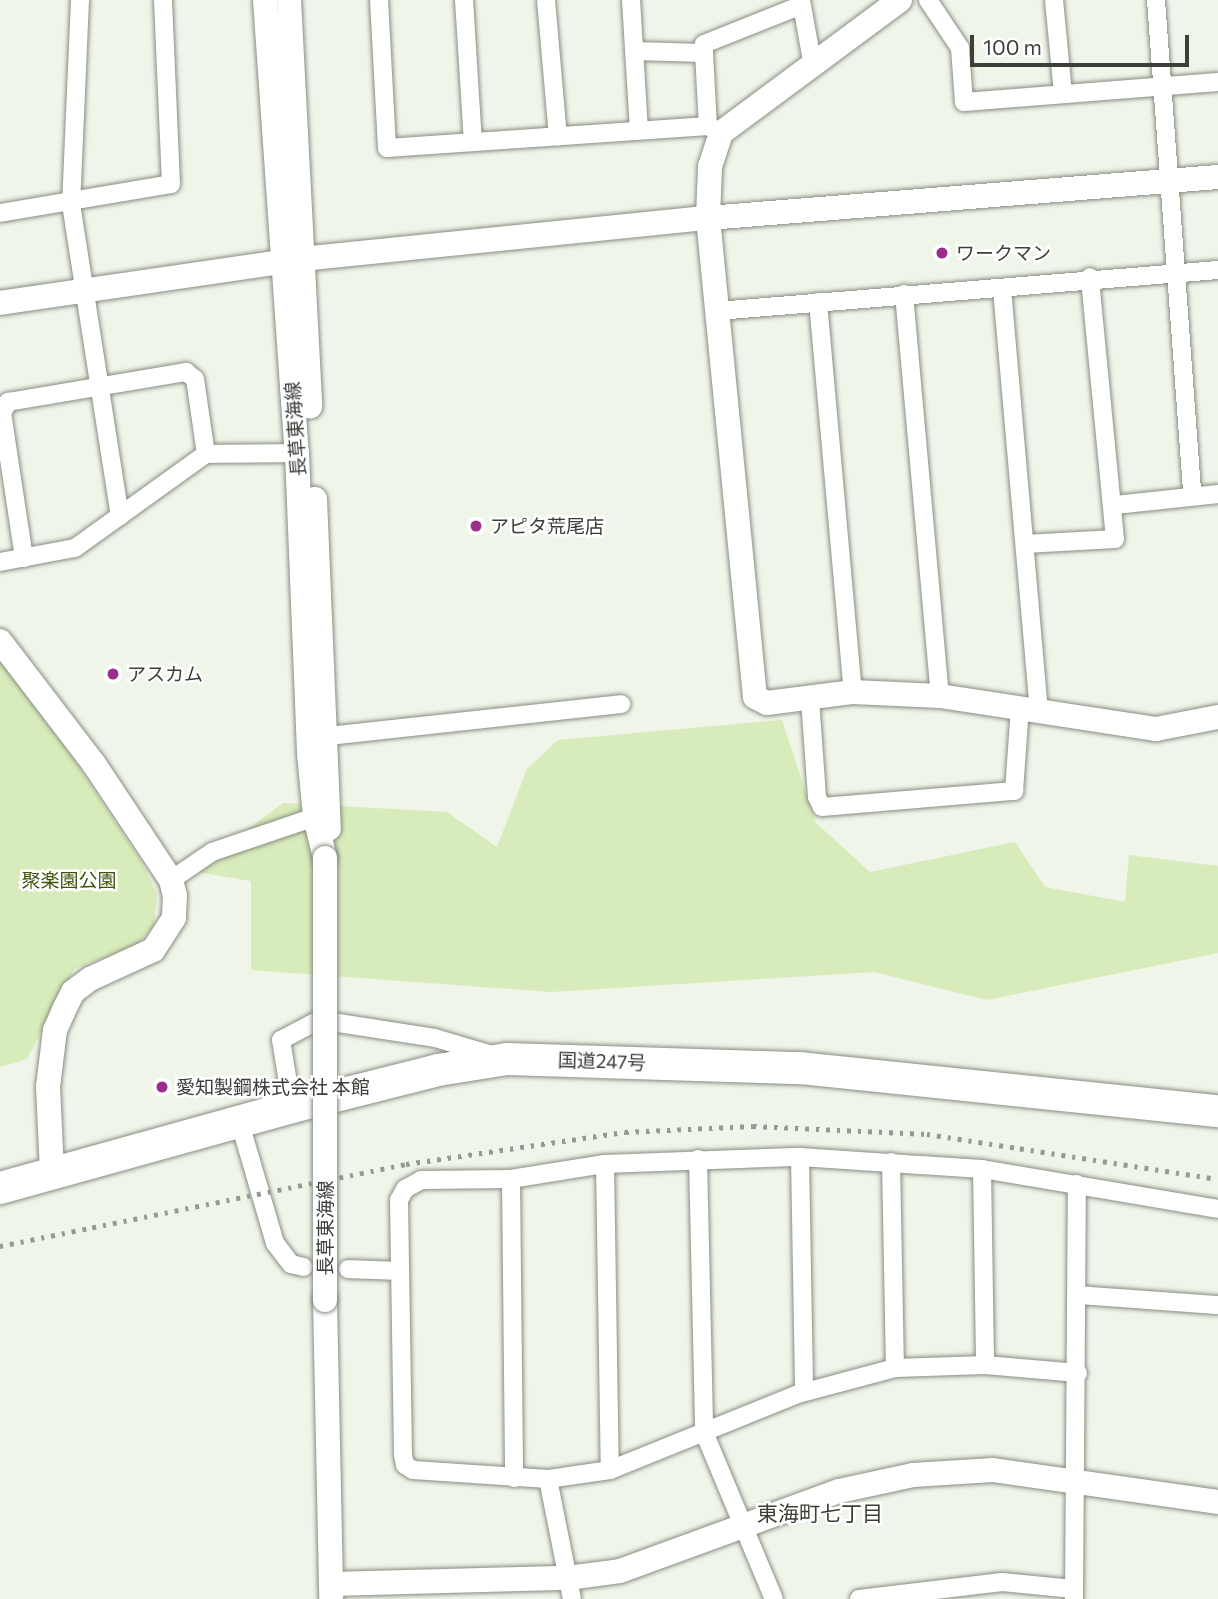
<!DOCTYPE html>
<meta charset="utf-8">
<style>
body{margin:0}
#map{position:relative;width:1218px;height:1599px;overflow:hidden;background:#eff5e8;font-family:Commissioner,"Noto Sans JP",sans-serif}
div>[style]{position:absolute}
[style*='--x']{left:calc(var(--x)*1px);top:calc(var(--y)*1px);width:calc(var(--w)*1px);rotate:calc(var(--a)*1deg)}
.green>*{inset:0;background:#d8ebba}
.roads{filter:drop-shadow(0 0 2px #888d82) drop-shadow(0 0 2px #888d82)}
.street>*{height:18px;margin:-9px;padding:0 9px;transform-origin:9px;border-radius:9px;background:#fff}
.secondary>*{height:24px;margin:-12px;padding:0 12px;transform-origin:12px;border-radius:12px;background:#fff}
.highway>*{height:32px;margin:-16px;padding:0 16px;transform-origin:16px;border-radius:16px;background:#fff}
.rail>*{height:4.5px;margin-top:-2.25px;transform-origin:0;background:repeating-linear-gradient(90deg,#959990 0 3.5px,transparent 0 10.5px)}
.bridges{filter:drop-shadow(0 0 2px #888d82) drop-shadow(0 0 2px #888d82)}
.secondary-bridge>*{height:24px;margin:-12px;padding:0 12px;transform-origin:12px;border-radius:12px;background:#fff}
.dots>*{width:19px;height:19px;translate:-50% -50%;box-sizing:border-box;border:4px solid #fff;border-radius:50%}
span{translate:-50% -50%;white-space:nowrap;text-align:center;line-height:1.15;-webkit-text-stroke:5px #fff;paint-order:stroke}
.poi-label{font-size:19px;color:#3c3e39}
.left{translate:0 -50%;text-align:left}
.street-label{font-size:19px;color:#3c3e39}
.park-label{font-size:19px;color:#3f530b}
.neighbourhood-label{font-size:21px;color:#3b3f35}
.scale{position:absolute;left:970px;top:35px;width:219px;height:32px;box-sizing:border-box;border:4px solid #3c3e39;border-top:0;padding-left:9px;font-size:21px;line-height:24px;white-space:nowrap;color:#3c3e39;-webkit-text-stroke:5px #fff;paint-order:stroke}
</style>
<div id="map">
<div class="green">
<i style="clip-path:polygon(0 648px,141px 861px,157px 894px,154px 926px,135px 946px,74px 969px,27px 1059px,0 1067px)"></i>
<i style="clip-path:polygon(782px 720px,816px 823px,870px 872px,1015px 842px,1045px 887px,1125px 902px,1129px 855px,1218px 866px,1218px 953px,987px 1000px,874px 972px,551px 992px,251px 970px,251px 881px,191px 871px,283px 803px,447px 812px,497px 847px,527px 769px,558px 740px)"></i>
</div>
<div class="roads">
<div class="street">
<i style="--x:80;--y:0;--w:204;--a:92.5"></i>
<i style="--x:71;--y:204;--w:316;--a:81.1"></i>
<i style="--x:379;--y:0;--w:148;--a:86.9"></i>
<i style="--x:387;--y:148;--w:322;--a:-3.9"></i>
<i style="--x:708;--y:126;--w:15;--a:28"></i>
<i style="--x:464;--y:0;--w:142;--a:86.4"></i>
<i style="--x:546;--y:0;--w:137;--a:85"></i>
<i style="--x:631;--y:0;--w:130;--a:86.5"></i>
<i style="--x:801;--y:0;--w:62;--a:79.8"></i>
<i style="--x:928;--y:0;--w:58;--a:56.3"></i>
<i style="--x:960;--y:48;--w:54;--a:85.8"></i>
<i style="--x:964;--y:102;--w:255;--a:-4.5"></i>
<i style="--x:1054;--y:0;--w:93;--a:84.5"></i>
<i style="--x:1156;--y:0;--w:497;--a:85.8"></i>
<i style="--x:634;--y:51;--w:70;--a:1.6"></i>
<i style="--x:704;--y:53;--w:73;--a:86.9"></i>
<i style="--x:704;--y:53;--w:9;--a:-90"></i>
<i style="--x:704;--y:44;--w:105;--a:-21.7"></i>
<i style="--x:0;--y:213;--w:173;--a:-9.6"></i>
<i style="--x:171;--y:184;--w:184;--a:-92.5"></i>
<i style="--x:1002;--y:289;--w:423;--a:85"></i>
<i style="--x:904;--y:294;--w:404;--a:84.9"></i>
<i style="--x:818;--y:302;--w:392;--a:84.9"></i>
<i style="--x:717;--y:311;--w:503;--a:-4.68"></i>
<i style="--x:1115;--y:505;--w:104;--a:-6.1"></i>
<i style="--x:1025;--y:544;--w:90;--a:-3.2"></i>
<i style="--x:1115;--y:539;--w:263;--a:-95.5"></i>
<i style="--x:24;--y:558;--w:147;--a:-98.6"></i>
<i style="--x:2;--y:413;--w:13;--a:-61"></i>
<i style="--x:8;--y:402;--w:181;--a:-9.6"></i>
<i style="--x:186;--y:372;--w:11;--a:38"></i>
<i style="--x:195;--y:379;--w:76;--a:81.7"></i>
<i style="--x:0;--y:562;--w:76;--a:-10.6"></i>
<i style="--x:75;--y:548;--w:161;--a:-35.7"></i>
<i style="--x:206;--y:454;--w:91;--a:-0.6"></i>
<i style="--x:810;--y:699;--w:98;--a:85.9"></i>
<i style="--x:817;--y:797;--w:11;--a:63"></i>
<i style="--x:822;--y:807;--w:193;--a:-4.8"></i>
<i style="--x:1014;--y:791;--w:84;--a:-85.9"></i>
<i style="--x:328;--y:736;--w:295;--a:-6.2"></i>
<i style="--x:171;--y:880;--w:50;--a:-34.3"></i>
<i style="--x:212;--y:852;--w:109;--a:-18.8"></i>
<i style="--x:292;--y:1107;--w:68;--a:-99.3"></i>
<i style="--x:281;--y:1040;--w:43;--a:-27.8"></i>
<i style="--x:319;--y:1020;--w:117;--a:8.8"></i>
<i style="--x:435;--y:1038;--w:59;--a:16.6"></i>
<i style="--x:239;--y:1120;--w:128;--a:73.7"></i>
<i style="--x:275;--y:1243;--w:26;--a:53"></i>
<i style="--x:291;--y:1264;--w:13;--a:13"></i>
<i style="--x:800;--y:1157;--w:234;--a:89"></i>
<i style="--x:698;--y:1159;--w:273;--a:88.7"></i>
<i style="--x:704;--y:1432;--w:181;--a:67.3"></i>
<i style="--x:891;--y:1162;--w:206;--a:88.9"></i>
<i style="--x:605;--y:1164;--w:306;--a:89.1"></i>
<i style="--x:982;--y:1169;--w:196;--a:89.1"></i>
<i style="--x:511;--y:1179;--w:299;--a:89.4"></i>
<i style="--x:348;--y:1269;--w:51;--a:2.2"></i>
<i style="--x:1078;--y:1295;--w:140;--a:4.1"></i>
<i style="--x:1078;--y:1373;--w:93;--a:-175.1"></i>
<i style="--x:985;--y:1365;--w:90;--a:178.1"></i>
<i style="--x:895;--y:1368;--w:100;--a:165"></i>
<i style="--x:798;--y:1394;--w:203;--a:158"></i>
<i style="--x:610;--y:1470;--w:63;--a:171.7"></i>
<i style="--x:548;--y:1479;--w:135;--a:-176.2"></i>
<i style="--x:413;--y:1470;--w:9;--a:-148"></i>
<i style="--x:405;--y:1465;--w:10;--a:-101"></i>
<i style="--x:403;--y:1455;--w:255;--a:-90.9"></i>
<i style="--x:399;--y:1200;--w:13;--a:-61"></i>
<i style="--x:405;--y:1189;--w:18;--a:-29"></i>
<i style="--x:421;--y:1180;--w:90;--a:-0.6"></i>
<i style="--x:511;--y:1179;--w:95;--a:-9.1"></i>
<i style="--x:605;--y:1164;--w:195;--a:-2.1"></i>
<i style="--x:800;--y:1157;--w:182;--a:3.8"></i>
<i style="--x:982;--y:1169;--w:239;--a:9.6"></i>
<i style="--x:548;--y:1479;--w:122;--a:78.7"></i>
<i style="--x:859;--y:1599;--w:144;--a:-6.8"></i>
<i style="--x:1002;--y:1582;--w:72;--a:5.6"></i>
<i style="--x:1074;--y:1599;--w:415;--a:-89.6"></i>
</div>
<div class="secondary">
<i style="--x:265;--y:0;--w:454;--a:86"></i>
<i style="--x:297;--y:453;--w:300;--a:87.7"></i>
<i style="--x:309;--y:753;--w:64;--a:84.6"></i>
<i style="--x:315;--y:817;--w:42;--a:76.3"></i>
<i style="--x:289;--y:0;--w:407;--a:87"></i>
<i style="--x:900;--y:0;--w:223;--a:143.4"></i>
<i style="--x:721;--y:133;--w:35;--a:108"></i>
<i style="--x:710;--y:166;--w:52;--a:92.2"></i>
<i style="--x:708;--y:218;--w:481;--a:84.4"></i>
<i style="--x:755;--y:697;--w:13;--a:27"></i>
<i style="--x:767;--y:703;--w:87;--a:-7.3"></i>
<i style="--x:853;--y:692;--w:87;--a:2.6"></i>
<i style="--x:940;--y:696;--w:219;--a:8.7"></i>
<i style="--x:1156;--y:729;--w:63;--a:-11"></i>
<i style="--x:0;--y:303;--w:304;--a:-8.3"></i>
<i style="--x:301;--y:259;--w:409;--a:-5.8"></i>
<i style="--x:708;--y:218;--w:512;--a:-4.6"></i>
<i style="--x:315;--y:499;--w:330;--a:87.6"></i>
<i style="--x:0;--y:641;--w:155;--a:52.6"></i>
<i style="--x:94;--y:764;--w:139;--a:56.4"></i>
<i style="--x:171;--y:880;--w:16;--a:76"></i>
<i style="--x:175;--y:896;--w:22;--a:93"></i>
<i style="--x:174;--y:918;--w:38;--a:123"></i>
<i style="--x:153;--y:950;--w:69;--a:155.3"></i>
<i style="--x:90;--y:979;--w:21;--a:143"></i>
<i style="--x:73;--y:992;--w:20;--a:117"></i>
<i style="--x:64;--y:1010;--w:22;--a:114"></i>
<i style="--x:55;--y:1030;--w:57;--a:97"></i>
<i style="--x:48;--y:1087;--w:85;--a:87.3"></i>
<i style="--x:325;--y:1300;--w:298;--a:88.8"></i>
<i style="--x:331;--y:1584;--w:237;--a:-1.5"></i>
<i style="--x:568;--y:1578;--w:52;--a:-7.7"></i>
<i style="--x:620;--y:1571;--w:233;--a:-20.1"></i>
<i style="--x:839;--y:1491;--w:76;--a:-12.2"></i>
<i style="--x:913;--y:1475;--w:80;--a:-3.6"></i>
<i style="--x:993;--y:1470;--w:227;--a:8.1"></i>
</div>
<div class="highway">
<i style="--x:0;--y:1188;--w:303;--a:-15.5"></i>
<i style="--x:292;--y:1107;--w:151;--a:-14.2"></i>
<i style="--x:438;--y:1070;--w:70;--a:-9.1"></i>
<i style="--x:507;--y:1059;--w:293;--a:1.8"></i>
<i style="--x:800;--y:1068;--w:420;--a:5.9"></i>
</div>
</div>
<div class="rail">
<i style="--x:0;--y:1246;--w:414;--a:-11.4"></i>
<i style="--x:406;--y:1164;--w:221;--a:-8.3"></i>
<i style="--x:625;--y:1132;--w:128;--a:-2.7"></i>
<i style="--x:753;--y:1126;--w:174;--a:2.6"></i>
<i style="--x:927;--y:1134;--w:294;--a:8.8"></i>
</div>
<div class="bridges">
<div class="secondary-bridge">
<i style="--x:325;--y:1300;--w:442;--a:-90"></i>
</div>
</div>
<div class="dots">
<i style="left:942px;top:253px;background:#9c2d8b"></i>
<i style="left:476px;top:526px;background:#9c2d8b"></i>
<i style="left:113px;top:674px;background:#9c2d8b"></i>
<i style="left:162px;top:1087px;background:#9c2d8b"></i>
</div>
<div class="poi-label">
<span class="left" style="left:956px;top:253px">ワークマン</span>
<span class="left" style="left:490px;top:526px">アピタ荒尾店</span>
<span class="left" style="left:127px;top:674px">アスカム</span>
<span class="left" style="left:176px;top:1087px">愛知製鋼株式会社 本館</span>
</div>
<div class="street-label">
<span style="left:295px;top:429px;rotate:-94deg">長草東海線</span>
<span style="left:602px;top:1061px;rotate:2deg">国道247号</span>
<span style="left:325px;top:1228px;rotate:-90deg">長草東海線</span>
</div>
<div class="park-label">
<span style="left:69px;top:880px">聚楽園公園</span>
</div>
<div class="neighbourhood-label">
<span style="left:820px;top:1513px">東海町七丁目</span>
</div>
<div class="scale">100 m</div>
</div>
